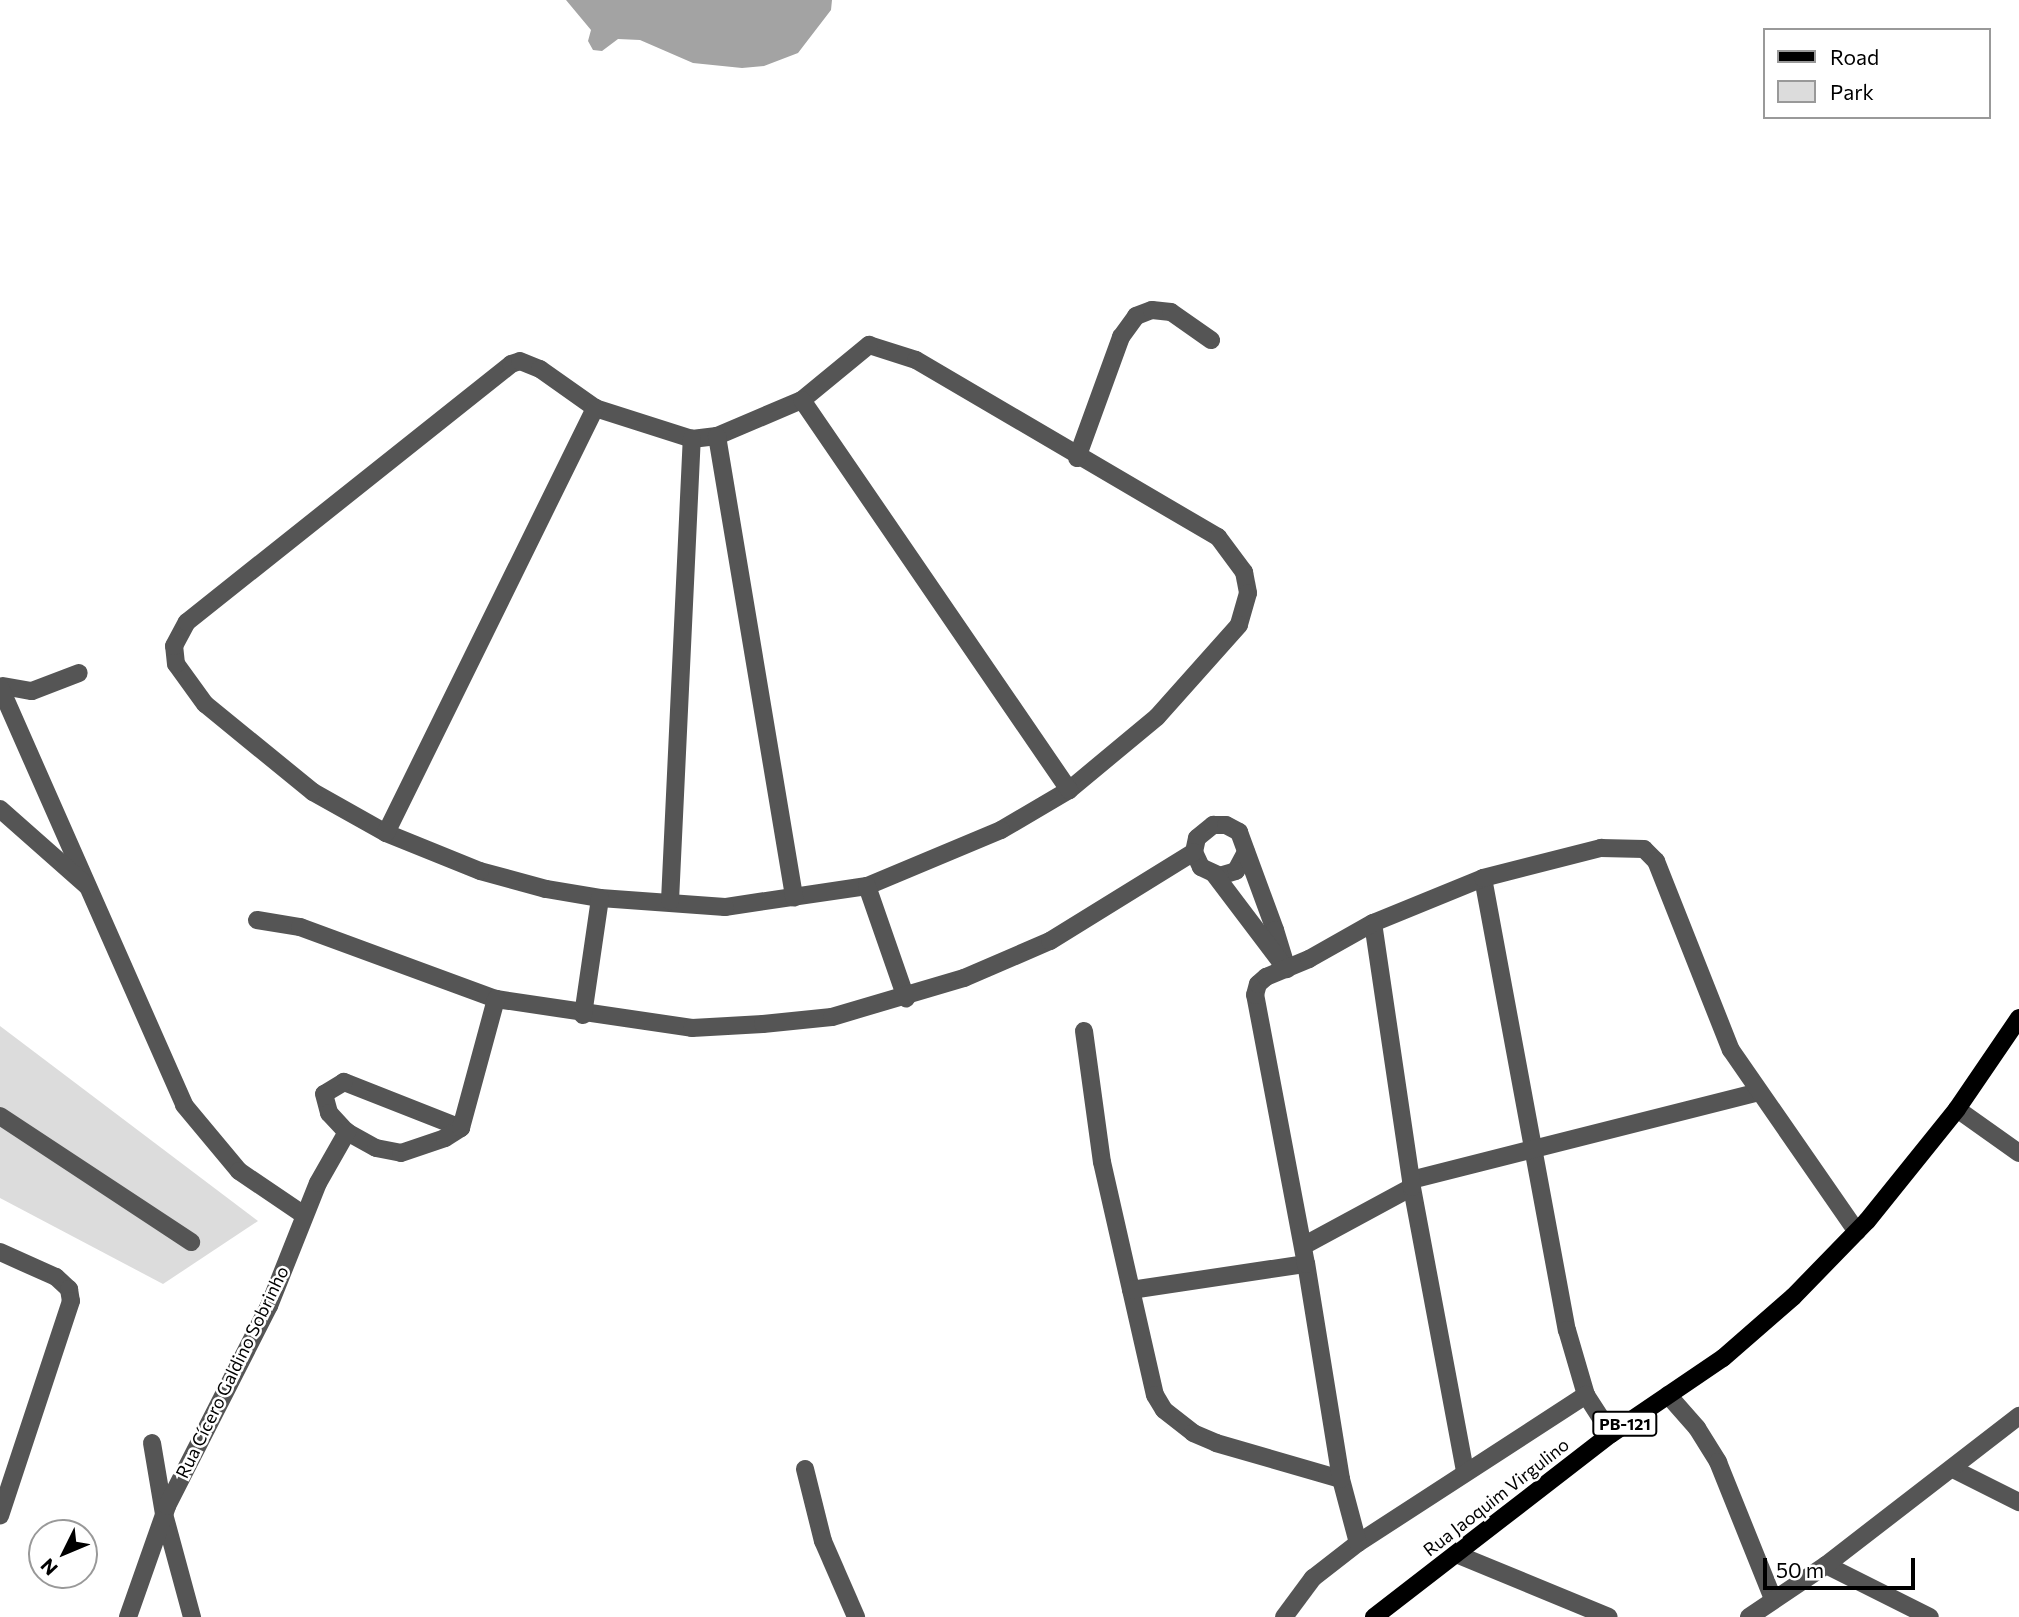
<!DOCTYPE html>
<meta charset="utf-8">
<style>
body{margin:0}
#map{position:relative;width:2019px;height:1617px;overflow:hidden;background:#fff;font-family:Commissioner,sans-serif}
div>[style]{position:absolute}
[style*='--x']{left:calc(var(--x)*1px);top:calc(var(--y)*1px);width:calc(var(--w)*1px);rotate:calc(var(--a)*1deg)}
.green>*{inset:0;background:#dcdcdc}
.water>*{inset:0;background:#a3a3a3}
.minor>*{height:18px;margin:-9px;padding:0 9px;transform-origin:9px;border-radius:9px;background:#555}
.major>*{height:18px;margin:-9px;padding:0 9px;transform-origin:9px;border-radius:9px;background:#000}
span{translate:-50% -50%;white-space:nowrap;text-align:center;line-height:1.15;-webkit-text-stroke:5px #fff;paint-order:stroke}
.shield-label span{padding:2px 5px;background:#fff;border:2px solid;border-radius:5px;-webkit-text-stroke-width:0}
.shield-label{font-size:16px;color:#000;font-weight:700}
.street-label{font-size:18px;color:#000}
.legend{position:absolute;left:1763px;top:28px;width:228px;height:91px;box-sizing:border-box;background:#fff;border:2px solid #999;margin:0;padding:9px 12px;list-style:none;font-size:21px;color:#000}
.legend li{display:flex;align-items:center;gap:14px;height:35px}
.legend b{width:35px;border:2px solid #999}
.north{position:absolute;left:28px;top:1519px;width:70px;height:70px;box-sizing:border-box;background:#fff;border:2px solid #999;border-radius:50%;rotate:227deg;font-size:19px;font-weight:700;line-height:28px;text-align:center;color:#000}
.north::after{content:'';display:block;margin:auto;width:24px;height:32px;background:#000;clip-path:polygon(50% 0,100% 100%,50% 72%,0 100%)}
.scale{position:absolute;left:1763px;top:1558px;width:152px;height:32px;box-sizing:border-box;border:4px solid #000;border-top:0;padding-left:9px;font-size:21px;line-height:24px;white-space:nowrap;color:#000;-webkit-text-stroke:5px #fff;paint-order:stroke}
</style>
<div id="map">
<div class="green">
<i style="clip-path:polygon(0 1026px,258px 1221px,163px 1284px,0 1198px)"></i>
</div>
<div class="water">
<i style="clip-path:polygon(566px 0,832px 0,831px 10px,798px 53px,764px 66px,742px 68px,693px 63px,640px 40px,618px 39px,602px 51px,593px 50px,588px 41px,591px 30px)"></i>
</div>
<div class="minor">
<i style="--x:869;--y:345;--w:49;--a:17.7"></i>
<i style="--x:916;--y:360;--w:350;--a:30.4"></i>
<i style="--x:1218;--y:537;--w:44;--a:53.4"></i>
<i style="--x:1244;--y:572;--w:21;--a:79"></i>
<i style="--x:1248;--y:593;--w:33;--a:106"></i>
<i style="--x:1239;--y:625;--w:123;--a:131.7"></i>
<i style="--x:1157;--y:717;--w:114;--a:140.3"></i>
<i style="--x:1069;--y:790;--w:79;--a:149.5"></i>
<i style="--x:1001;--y:830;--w:145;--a:157.3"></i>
<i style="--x:867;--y:886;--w:144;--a:171.6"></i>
<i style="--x:725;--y:907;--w:125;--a:-175.9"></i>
<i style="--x:600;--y:898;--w:55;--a:-170.5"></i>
<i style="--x:546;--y:889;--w:68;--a:-164.7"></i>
<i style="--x:480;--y:871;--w:101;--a:-158"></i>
<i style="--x:386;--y:833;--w:84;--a:-150.7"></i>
<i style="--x:313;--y:792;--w:139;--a:-140.8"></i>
<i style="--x:205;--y:704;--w:49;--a:-125.9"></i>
<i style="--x:176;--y:664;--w:18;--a:-96"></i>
<i style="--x:174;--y:646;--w:27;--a:-62"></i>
<i style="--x:187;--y:622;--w:414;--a:-38.5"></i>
<i style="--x:511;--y:364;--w:9;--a:-18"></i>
<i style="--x:520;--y:361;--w:22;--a:22"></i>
<i style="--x:540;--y:369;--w:67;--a:35.3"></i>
<i style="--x:595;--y:408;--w:102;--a:17.7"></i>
<i style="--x:692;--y:439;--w:25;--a:-7"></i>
<i style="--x:717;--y:436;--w:92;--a:-23"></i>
<i style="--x:802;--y:400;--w:87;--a:-39.4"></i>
<i style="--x:802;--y:400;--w:473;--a:55.6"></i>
<i style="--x:717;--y:436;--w:468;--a:80.5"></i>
<i style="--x:1077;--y:458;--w:129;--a:-70"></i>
<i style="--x:1121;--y:337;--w:26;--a:-54"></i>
<i style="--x:1136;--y:316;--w:17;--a:-21"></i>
<i style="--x:1152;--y:310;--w:19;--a:6"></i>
<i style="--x:1171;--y:312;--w:49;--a:35"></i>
<i style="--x:3;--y:686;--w:29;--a:10"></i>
<i style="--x:32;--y:691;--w:50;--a:-21"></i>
<i style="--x:0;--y:687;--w:457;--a:66.2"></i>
<i style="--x:184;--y:1105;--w:86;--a:50.2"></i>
<i style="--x:239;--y:1171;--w:78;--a:34.1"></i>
<i style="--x:0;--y:809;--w:116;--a:41.5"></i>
<i style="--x:386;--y:833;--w:474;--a:-63.8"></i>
<i style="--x:1246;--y:852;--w:21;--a:118"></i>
<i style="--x:1236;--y:871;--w:17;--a:163"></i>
<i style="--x:1220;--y:876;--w:21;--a:-155"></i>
<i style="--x:1201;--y:867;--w:17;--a:-115"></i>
<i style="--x:1194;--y:852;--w:14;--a:-78"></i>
<i style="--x:1197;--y:838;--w:21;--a:-39"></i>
<i style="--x:1213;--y:825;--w:13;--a:0"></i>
<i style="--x:1226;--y:825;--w:15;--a:28"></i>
<i style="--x:1239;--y:832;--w:104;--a:69.8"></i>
<i style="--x:1275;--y:930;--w:41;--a:72.9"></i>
<i style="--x:1215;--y:875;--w:108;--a:52.9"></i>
<i style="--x:1483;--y:878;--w:460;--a:79.5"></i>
<i style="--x:1567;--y:1330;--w:68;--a:73.7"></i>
<i style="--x:1586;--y:1395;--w:46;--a:57.3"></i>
<i style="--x:867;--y:886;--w:119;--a:70.8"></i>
<i style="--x:670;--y:901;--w:463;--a:-87.3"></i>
<i style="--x:257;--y:920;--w:44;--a:9.2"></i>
<i style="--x:300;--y:927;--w:209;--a:20.2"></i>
<i style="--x:496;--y:999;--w:198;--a:8.4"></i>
<i style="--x:692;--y:1028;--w:71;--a:-3.2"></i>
<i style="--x:763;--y:1024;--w:69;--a:-5.8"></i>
<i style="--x:832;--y:1017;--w:138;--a:-16.5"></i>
<i style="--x:964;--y:978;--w:94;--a:-23.3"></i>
<i style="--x:1050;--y:941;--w:169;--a:-31.7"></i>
<i style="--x:583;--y:1015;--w:118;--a:-81.7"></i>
<i style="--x:1084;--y:1031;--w:132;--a:82.2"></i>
<i style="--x:1102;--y:1162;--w:239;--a:77.2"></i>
<i style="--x:1155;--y:1395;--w:17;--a:59"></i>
<i style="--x:1164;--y:1410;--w:37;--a:38"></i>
<i style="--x:1193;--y:1433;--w:25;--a:23"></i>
<i style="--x:1216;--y:1443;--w:130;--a:16.1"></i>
<i style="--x:1957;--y:1109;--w:76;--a:35.4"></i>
<i style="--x:0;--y:1116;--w:229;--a:33.4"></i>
<i style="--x:461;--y:1128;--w:126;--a:-158.5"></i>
<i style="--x:344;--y:1082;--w:23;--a:149"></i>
<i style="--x:324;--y:1094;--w:20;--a:75"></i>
<i style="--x:329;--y:1113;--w:26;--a:47"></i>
<i style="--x:347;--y:1132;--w:33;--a:29"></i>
<i style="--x:376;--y:1148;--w:25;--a:11"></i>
<i style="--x:401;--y:1153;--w:46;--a:-18.8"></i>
<i style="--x:445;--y:1138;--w:19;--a:-32"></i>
<i style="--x:461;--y:1128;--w:134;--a:-74.8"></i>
<i style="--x:1411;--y:1180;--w:356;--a:-14.2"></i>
<i style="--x:1303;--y:1246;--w:124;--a:-28.4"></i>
<i style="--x:0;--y:1252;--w:61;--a:24.1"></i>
<i style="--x:56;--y:1277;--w:18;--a:43"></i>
<i style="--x:69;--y:1289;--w:12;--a:81"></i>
<i style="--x:71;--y:1301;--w:226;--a:108.3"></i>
<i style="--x:1131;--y:1290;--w:177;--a:-8.5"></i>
<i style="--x:1668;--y:1395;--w:44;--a:48.7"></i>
<i style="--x:1697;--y:1428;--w:40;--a:58"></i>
<i style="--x:1718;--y:1462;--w:148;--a:68.1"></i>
<i style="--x:152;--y:1443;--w:72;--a:80.4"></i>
<i style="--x:164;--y:1514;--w:107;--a:74.8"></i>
<i style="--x:805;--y:1469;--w:74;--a:76"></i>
<i style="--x:823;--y:1541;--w:83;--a:66.5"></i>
<i style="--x:1953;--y:1469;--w:74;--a:26.6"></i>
<i style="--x:1465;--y:1471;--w:289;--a:-100.6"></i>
<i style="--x:1412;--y:1187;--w:267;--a:-98.4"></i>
<i style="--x:1373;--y:923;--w:119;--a:-22.2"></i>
<i style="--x:1483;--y:878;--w:122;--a:-14.3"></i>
<i style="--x:1601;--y:848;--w:43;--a:1.3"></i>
<i style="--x:1644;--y:849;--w:17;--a:45"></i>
<i style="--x:1656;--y:861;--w:203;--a:68.4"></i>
<i style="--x:1731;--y:1050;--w:221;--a:55.3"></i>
<i style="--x:1358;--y:1543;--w:272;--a:-33"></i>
<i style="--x:1456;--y:1554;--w:165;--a:22.4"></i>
<i style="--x:1826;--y:1565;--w:116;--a:26.6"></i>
<i style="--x:128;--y:1617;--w:118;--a:-70.6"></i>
<i style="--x:167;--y:1506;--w:225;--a:-63"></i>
<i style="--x:269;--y:1306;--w:132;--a:-68.3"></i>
<i style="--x:318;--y:1183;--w:59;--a:-60.4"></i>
<i style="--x:1284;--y:1617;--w:49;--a:-53.4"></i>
<i style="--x:1313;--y:1578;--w:57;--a:-37.9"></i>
<i style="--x:1358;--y:1543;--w:66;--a:-104.9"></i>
<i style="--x:1341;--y:1479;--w:218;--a:-99.2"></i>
<i style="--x:1306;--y:1264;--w:274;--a:-100.7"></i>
<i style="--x:1255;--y:995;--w:11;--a:-75"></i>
<i style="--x:1258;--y:984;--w:11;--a:-41"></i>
<i style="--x:1266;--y:977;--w:47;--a:-22.7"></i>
<i style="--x:1309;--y:959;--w:73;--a:-29.4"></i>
<i style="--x:1749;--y:1617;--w:93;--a:-34"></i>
<i style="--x:1826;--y:1565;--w:244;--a:-37.7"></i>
</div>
<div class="major">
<i style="--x:1374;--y:1617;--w:299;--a:-37.7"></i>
<i style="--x:1611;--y:1434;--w:135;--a:-34.2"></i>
<i style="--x:1723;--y:1358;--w:93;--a:-41.1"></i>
<i style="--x:1793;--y:1297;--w:106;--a:-45.8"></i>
<i style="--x:1867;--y:1221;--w:144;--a:-51.2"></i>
<i style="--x:1957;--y:1109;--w:110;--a:-55.7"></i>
</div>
<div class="shield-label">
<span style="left:1625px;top:1424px">PB-121</span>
</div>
<div class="street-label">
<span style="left:232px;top:1372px;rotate:-64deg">Rua Cícero Galdino Sobrinho</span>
<span style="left:1496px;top:1497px;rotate:-38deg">Rua Jaoquim Virgulino</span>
</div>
<ul class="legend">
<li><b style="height:9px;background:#000"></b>Road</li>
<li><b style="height:19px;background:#dcdcdc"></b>Park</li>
</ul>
<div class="north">N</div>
<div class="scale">50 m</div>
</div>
